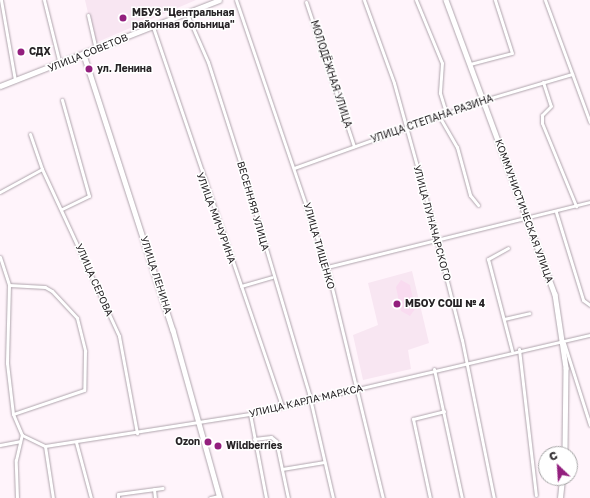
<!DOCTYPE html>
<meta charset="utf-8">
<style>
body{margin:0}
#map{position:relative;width:590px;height:498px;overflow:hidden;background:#fff4fb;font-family:"Golos Text",sans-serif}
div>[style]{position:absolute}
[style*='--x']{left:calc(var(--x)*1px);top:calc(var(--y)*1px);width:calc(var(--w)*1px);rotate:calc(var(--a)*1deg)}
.built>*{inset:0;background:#f8e6f2}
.green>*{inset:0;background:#f9dbf0}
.roads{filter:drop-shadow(0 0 1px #b0a5ad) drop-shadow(0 0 1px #b0a5ad)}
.minor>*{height:3px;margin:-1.5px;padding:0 1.5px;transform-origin:1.5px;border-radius:1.5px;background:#fff}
.secondary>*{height:4.5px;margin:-2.25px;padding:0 2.25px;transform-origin:2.25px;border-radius:2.25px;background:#fff}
.dots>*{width:11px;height:11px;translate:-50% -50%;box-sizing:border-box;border:2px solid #fff;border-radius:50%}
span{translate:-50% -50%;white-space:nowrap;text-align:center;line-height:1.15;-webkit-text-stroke:3px #fff;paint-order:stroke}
.poi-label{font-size:10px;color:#262225;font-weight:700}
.left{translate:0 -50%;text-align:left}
.right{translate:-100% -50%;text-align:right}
.street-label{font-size:10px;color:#262225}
.north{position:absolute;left:538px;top:446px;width:40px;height:40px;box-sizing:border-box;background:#fff;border:1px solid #a8a7a8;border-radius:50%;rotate:335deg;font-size:11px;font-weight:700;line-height:16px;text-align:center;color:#262225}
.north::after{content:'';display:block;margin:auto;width:14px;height:18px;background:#931f7e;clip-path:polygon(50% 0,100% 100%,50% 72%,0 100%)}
</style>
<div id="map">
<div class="built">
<i style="clip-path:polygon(85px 0,196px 0,95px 43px)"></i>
<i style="clip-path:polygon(412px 271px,429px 343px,408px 350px,411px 369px,363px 380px,353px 335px,378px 325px,368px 283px)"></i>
</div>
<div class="green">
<i style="clip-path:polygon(401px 280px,410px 285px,415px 309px,410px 316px,401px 311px,396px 287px)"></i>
</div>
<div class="roads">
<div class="minor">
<i style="--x:1;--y:0;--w:81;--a:80.1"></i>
<i style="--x:44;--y:0;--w:66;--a:76"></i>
<i style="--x:236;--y:0;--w:282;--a:71.2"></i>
<i style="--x:327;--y:267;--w:238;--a:76.4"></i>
<i style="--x:364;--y:0;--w:88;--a:70.1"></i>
<i style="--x:394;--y:83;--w:135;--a:74.5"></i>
<i style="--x:430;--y:213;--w:131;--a:75.9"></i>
<i style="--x:462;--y:340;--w:161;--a:78.6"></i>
<i style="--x:416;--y:0;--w:68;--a:67.6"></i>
<i style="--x:442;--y:63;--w:30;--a:94"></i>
<i style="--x:440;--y:93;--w:21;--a:73"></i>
<i style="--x:545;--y:0;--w:130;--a:69.8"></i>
<i style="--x:306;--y:2;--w:152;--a:71.6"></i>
<i style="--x:187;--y:14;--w:52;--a:66.4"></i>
<i style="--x:208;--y:62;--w:118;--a:72.2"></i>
<i style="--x:244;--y:174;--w:229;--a:73.5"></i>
<i style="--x:309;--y:394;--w:107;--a:77"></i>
<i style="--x:88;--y:15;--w:36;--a:77"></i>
<i style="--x:153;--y:27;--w:401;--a:71.2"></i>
<i style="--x:470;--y:64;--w:43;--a:-14.7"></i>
<i style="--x:512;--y:53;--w:56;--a:-107.8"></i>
<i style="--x:543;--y:82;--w:25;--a:72"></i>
<i style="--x:551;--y:106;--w:13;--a:135"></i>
<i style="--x:542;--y:115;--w:8;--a:90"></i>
<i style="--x:542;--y:123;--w:90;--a:67.7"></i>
<i style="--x:439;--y:116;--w:36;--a:60"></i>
<i style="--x:457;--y:147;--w:50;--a:74.8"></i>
<i style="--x:470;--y:195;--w:13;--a:51"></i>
<i style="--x:30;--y:134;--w:37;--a:71"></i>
<i style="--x:42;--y:169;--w:184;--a:65.2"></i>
<i style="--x:119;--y:336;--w:99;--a:79.5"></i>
<i style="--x:294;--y:168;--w:202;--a:-19.7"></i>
<i style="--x:484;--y:100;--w:92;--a:-16.5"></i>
<i style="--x:0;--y:192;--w:48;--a:-28.7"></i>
<i style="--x:62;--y:209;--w:30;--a:-26"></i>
<i style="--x:89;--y:196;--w:100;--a:-105.7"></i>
<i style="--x:556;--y:212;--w:92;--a:72.9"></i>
<i style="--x:583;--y:300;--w:9;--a:36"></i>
<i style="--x:508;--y:248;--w:23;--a:151"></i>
<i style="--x:488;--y:259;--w:95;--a:75.4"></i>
<i style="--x:0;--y:257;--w:29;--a:72"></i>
<i style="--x:9;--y:285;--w:78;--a:91.5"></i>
<i style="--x:7;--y:363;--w:51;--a:83.3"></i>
<i style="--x:13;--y:414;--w:23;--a:67"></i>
<i style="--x:22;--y:435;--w:25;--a:26"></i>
<i style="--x:45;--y:446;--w:207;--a:-8.9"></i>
<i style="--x:250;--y:414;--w:349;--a:-13.1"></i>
<i style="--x:327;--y:267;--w:271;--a:-13.9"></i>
<i style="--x:9;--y:285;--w:36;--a:3"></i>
<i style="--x:45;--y:287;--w:8;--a:30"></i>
<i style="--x:52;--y:291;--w:37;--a:47"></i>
<i style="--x:77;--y:318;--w:34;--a:76"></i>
<i style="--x:85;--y:351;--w:39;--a:91"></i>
<i style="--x:84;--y:390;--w:75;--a:161.3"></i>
<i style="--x:241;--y:286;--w:32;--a:-16"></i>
<i style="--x:504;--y:319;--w:26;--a:-13"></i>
<i style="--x:564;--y:343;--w:86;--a:72.4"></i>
<i style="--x:519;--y:349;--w:147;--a:83.4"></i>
<i style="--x:434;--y:369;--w:132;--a:77.8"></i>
<i style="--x:250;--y:414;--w:86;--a:79.2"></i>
<i style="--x:254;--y:439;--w:17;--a:-7"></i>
<i style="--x:271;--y:437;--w:6;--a:39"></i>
<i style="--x:276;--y:441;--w:58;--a:78.1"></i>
<i style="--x:76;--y:442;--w:58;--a:75"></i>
<i style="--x:0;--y:445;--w:20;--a:-11"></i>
<i style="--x:45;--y:446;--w:53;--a:81.3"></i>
<i style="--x:282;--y:469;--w:43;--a:-9.5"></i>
<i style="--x:154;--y:489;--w:9;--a:84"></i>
<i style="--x:17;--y:498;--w:38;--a:-92"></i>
<i style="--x:16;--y:460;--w:26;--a:-77"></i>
<i style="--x:118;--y:498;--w:4;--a:-90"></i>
<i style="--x:118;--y:494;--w:45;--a:-7.6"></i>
<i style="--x:210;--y:498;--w:9;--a:-13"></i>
<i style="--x:430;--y:498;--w:81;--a:-102.1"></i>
<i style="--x:413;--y:419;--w:32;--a:-14"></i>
</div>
<div class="secondary">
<i style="--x:446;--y:0;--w:314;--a:69.7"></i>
<i style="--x:555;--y:294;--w:75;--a:81.5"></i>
<i style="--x:566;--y:368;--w:86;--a:90.7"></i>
<i style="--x:84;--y:55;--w:289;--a:72.1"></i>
<i style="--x:173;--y:330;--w:174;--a:74.4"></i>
<i style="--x:0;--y:86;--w:235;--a:-21.4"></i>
<i style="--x:560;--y:498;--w:20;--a:-84"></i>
</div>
</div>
<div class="dots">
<i style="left:123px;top:18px;background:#931f7e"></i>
<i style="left:21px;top:52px;background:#931f7e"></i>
<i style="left:89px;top:69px;background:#931f7e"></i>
<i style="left:397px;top:304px;background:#931f7e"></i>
<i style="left:208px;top:442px;background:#931f7e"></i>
<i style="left:218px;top:446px;background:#931f7e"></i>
</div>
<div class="poi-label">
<span class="left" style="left:132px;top:18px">МБУЗ "Центральная<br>районная больница"</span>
<span class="left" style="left:29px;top:52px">СДХ</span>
<span class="left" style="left:97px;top:69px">ул. Ленина</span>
<span class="left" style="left:405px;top:304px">МБОУ СОШ № 4</span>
<span class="right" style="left:200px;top:442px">Ozon</span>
<span class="left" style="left:226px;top:446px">Wildberries</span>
</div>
<div class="street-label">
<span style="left:88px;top:53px;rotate:-22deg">УЛИЦА СОВЕТОВ</span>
<span style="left:331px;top:74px;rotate:72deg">МОЛОДЁЖНАЯ УЛИЦА</span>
<span style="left:432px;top:119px;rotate:-19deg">УЛИЦА СТЕПАНА РАЗИНА</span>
<span style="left:253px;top:206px;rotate:74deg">ВЕСЕННЯЯ УЛИЦА</span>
<span style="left:524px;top:211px;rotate:70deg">КОММУНИСТИЧЕСКАЯ УЛИЦА</span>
<span style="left:216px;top:218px;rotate:70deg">УЛИЦА МИЧУРИНА</span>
<span style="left:432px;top:223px;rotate:75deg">УЛИЦА ЛУНАЧАРСКОГО</span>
<span style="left:319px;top:246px;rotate:74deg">УЛИЦА ТИЩЕНКО</span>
<span style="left:156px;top:275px;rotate:72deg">УЛИЦА ЛЕНИНА</span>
<span style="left:94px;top:280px;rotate:66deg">УЛИЦА СЕРОВА</span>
<span style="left:306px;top:401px;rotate:-13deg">УЛИЦА КАРЛА МАРКСА</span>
</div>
<div class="north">С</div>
</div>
